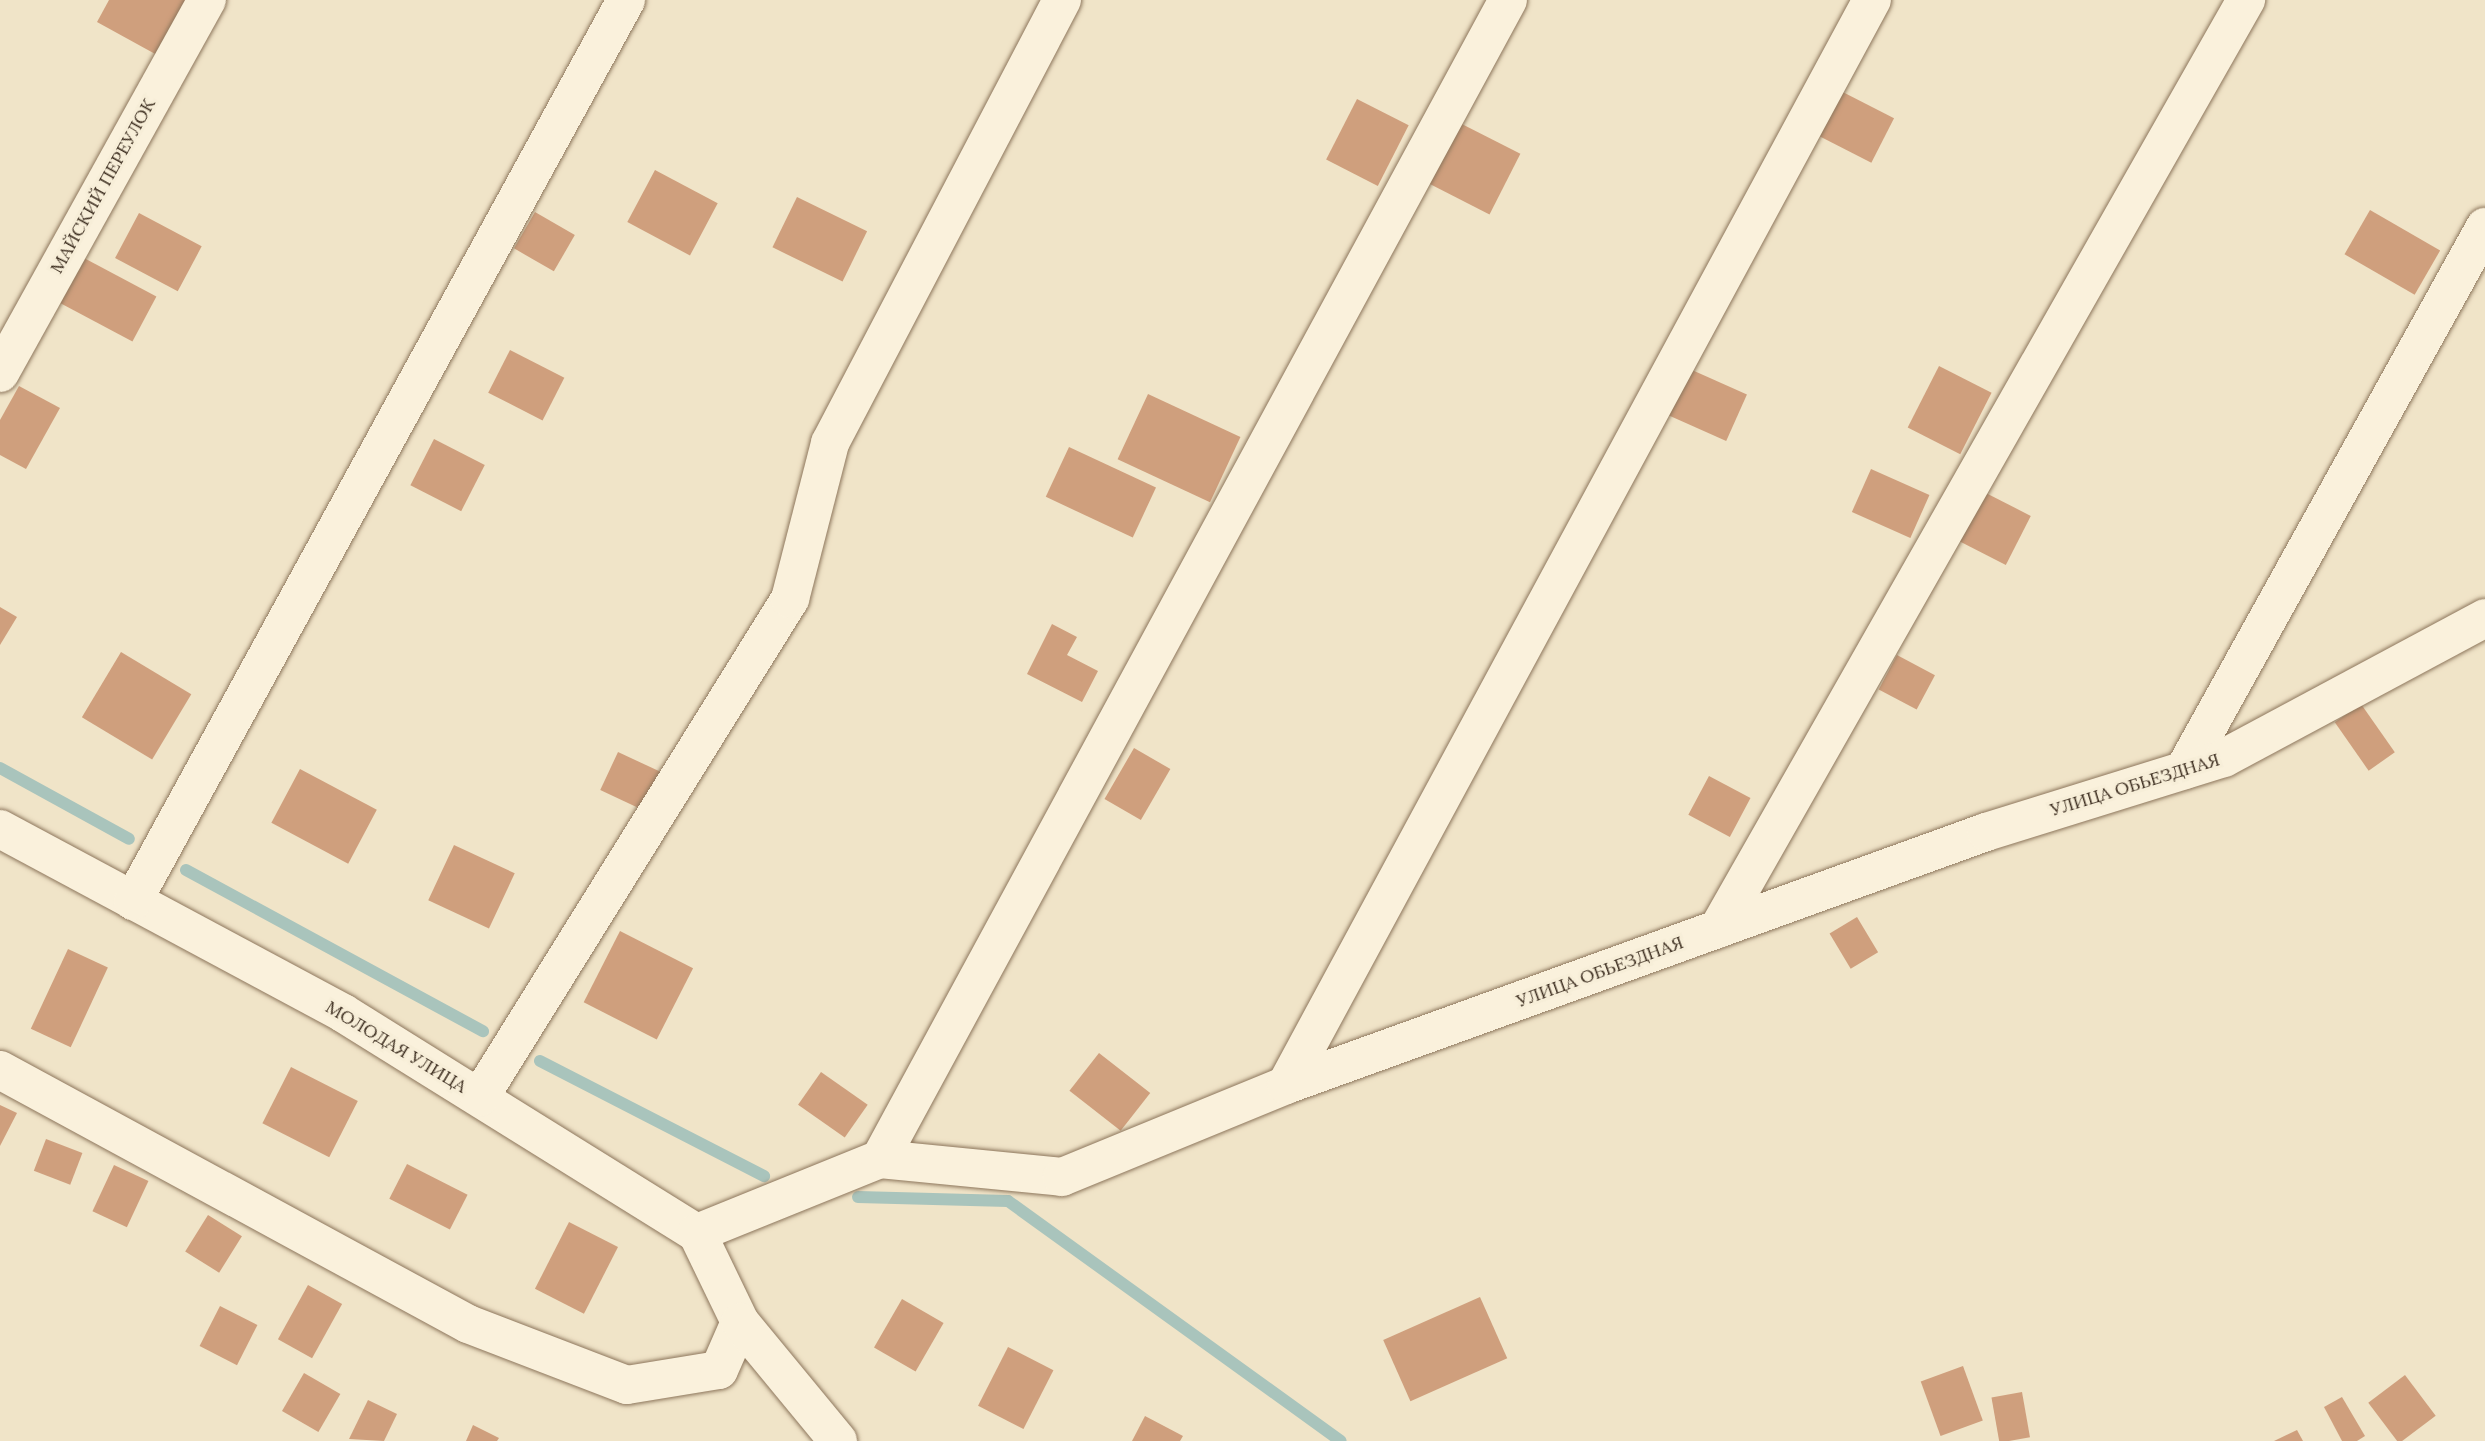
<!DOCTYPE html>
<meta charset="utf-8">
<style>
body{margin:0}
#map{position:relative;width:2485px;height:1441px;overflow:hidden;background:#f0e4c8;font-family:Lora,serif}
div>[style]{position:absolute}
[style*='--x']{left:calc(var(--x)*1px);top:calc(var(--y)*1px);width:calc(var(--w)*1px);rotate:calc(var(--a)*1deg)}
.stream>*{height:12px;margin:-6px;padding:0 6px;transform-origin:6px;border-radius:6px;background:#a9c4bc}
.building>*{inset:0;background:#cf9f7d;transform-origin:0 0}
.roads{filter:drop-shadow(0 0 2px #8d765c) drop-shadow(0 0 2px #8d765c)}
.minor>*{height:38px;margin:-19px;padding:0 19px;transform-origin:19px;border-radius:19px;background:#faf1dc}
span{translate:-50% -50%;white-space:nowrap;text-align:center;line-height:1.15;-webkit-text-stroke:6px #f7eed8;paint-order:stroke}
.street-label{font-size:18px;color:#3d2e20}
</style>
<div id="map">
<div class="stream">
<i style="--x:0;--y:768;--w:147;--a:28.8"></i>
<i style="--x:186;--y:870;--w:338;--a:28.5"></i>
<i style="--x:540;--y:1061;--w:252;--a:27.2"></i>
<i style="--x:858;--y:1197;--w:150;--a:1.5"></i>
<i style="--x:1008;--y:1201;--w:410;--a:35.8"></i>
</div>
<div class="building">
<i style="clip-path:polygon(109px 0,188px 0,157px 55px,97px 22px)"></i>
<i style="left:1829px;top:85px;width:73px;height:50px;rotate:27deg"></i>
<i style="left:1357px;top:99px;width:58px;height:68px;rotate:27deg"></i>
<i style="left:1450px;top:118px;width:79px;height:68px;rotate:27deg"></i>
<i style="left:655px;top:170px;width:71px;height:59px;rotate:28deg"></i>
<i style="left:797px;top:197px;width:78px;height:56px;rotate:26deg"></i>
<i style="left:2370px;top:210px;width:81px;height:51px;rotate:30deg"></i>
<i style="left:535px;top:212px;width:46px;height:42px;rotate:30deg"></i>
<i style="left:139px;top:213px;width:71px;height:51px;rotate:28deg"></i>
<i style="left:84px;top:258px;width:82px;height:51px;rotate:28deg"></i>
<i style="left:510px;top:350px;width:61px;height:48px;rotate:27deg"></i>
<i style="left:1683px;top:366px;width:70px;height:51px;rotate:24deg"></i>
<i style="left:1939px;top:366px;width:59px;height:69px;rotate:27deg"></i>
<i style="clip-path:polygon(19px 386px,60px 408px,26px 469px,0 455px,0 420px)"></i>
<i style="left:1148px;top:394px;width:102px;height:72px;rotate:25deg"></i>
<i style="left:434px;top:439px;width:57px;height:52px;rotate:27deg"></i>
<i style="left:1069px;top:447px;width:96px;height:55px;rotate:25deg"></i>
<i style="left:1871px;top:469px;width:64px;height:47px;rotate:24deg"></i>
<i style="left:1980px;top:490px;width:57px;height:55px;rotate:27deg"></i>
<i style="clip-path:polygon(0 607px,17px 617px,0 645px)"></i>
<i style="clip-path:polygon(1052px 624px,1077px 637px,1067px 655px,1098px 671px,1082px 702px,1027px 674px)"></i>
<i style="left:121px;top:652px;width:82px;height:76px;rotate:31deg"></i>
<i style="left:1897px;top:655px;width:43px;height:39px;rotate:28deg"></i>
<i style="left:2361px;top:704px;width:59px;height:32px;rotate:55deg"></i>
<i style="left:1134px;top:748px;width:42px;height:59px;rotate:30deg"></i>
<i style="left:618px;top:752px;width:54px;height:42px;rotate:25deg"></i>
<i style="left:300px;top:769px;width:87px;height:61px;rotate:28deg"></i>
<i style="left:1709px;top:776px;width:47px;height:44px;rotate:28deg"></i>
<i style="left:454px;top:845px;width:67px;height:61px;rotate:25deg"></i>
<i style="left:1857px;top:917px;width:41px;height:32px;rotate:59deg"></i>
<i style="left:620px;top:931px;width:82px;height:80px;rotate:27deg"></i>
<i style="left:68px;top:949px;width:44px;height:88px;rotate:25deg"></i>
<i style="left:1099px;top:1053px;width:65px;height:48px;rotate:38deg"></i>
<i style="left:291px;top:1067px;width:75px;height:63px;rotate:27deg"></i>
<i style="left:821px;top:1072px;width:57px;height:40px;rotate:35deg"></i>
<i style="clip-path:polygon(0 1105px,17px 1113px,0 1146px)"></i>
<i style="left:46px;top:1139px;width:39px;height:34px;rotate:21deg"></i>
<i style="left:407px;top:1164px;width:68px;height:39px;rotate:27deg"></i>
<i style="left:114px;top:1165px;width:38px;height:51px;rotate:25deg"></i>
<i style="left:208px;top:1215px;width:40px;height:43px;rotate:32deg"></i>
<i style="left:569px;top:1222px;width:55px;height:75px;rotate:27deg"></i>
<i style="left:308px;top:1285px;width:39px;height:62px;rotate:29deg"></i>
<i style="left:1480px;top:1297px;width:67px;height:106px;rotate:66deg"></i>
<i style="left:902px;top:1299px;width:48px;height:56px;rotate:30deg"></i>
<i style="left:220px;top:1306px;width:42px;height:45px;rotate:27deg"></i>
<i style="left:1008px;top:1347px;width:51px;height:66px;rotate:27deg"></i>
<i style="left:1963px;top:1366px;width:58px;height:45px;rotate:70deg"></i>
<i style="left:304px;top:1373px;width:42px;height:44px;rotate:30deg"></i>
<i style="left:2405px;top:1375px;width:51px;height:46px;rotate:53deg"></i>
<i style="left:2022px;top:1392px;width:46px;height:31px;rotate:80deg"></i>
<i style="clip-path:polygon(2342px 1397px,2365px 1436px,2357px 1441px,2342px 1441px,2324px 1407px)"></i>
<i style="clip-path:polygon(368px 1400px,397px 1414px,384px 1441px,349px 1439px)"></i>
<i style="clip-path:polygon(1145px 1416px,1183px 1436px,1180px 1441px,1132px 1441px)"></i>
<i style="clip-path:polygon(473px 1425px,499px 1438px,497px 1441px,466px 1441px)"></i>
<i style="clip-path:polygon(2297px 1430px,2303px 1441px,2274px 1441px)"></i>
</div>
<div class="roads">
<div class="minor">
<i style="--x:0;--y:373;--w:427;--a:-61"></i>
<i style="--x:2184;--y:770;--w:621;--a:-61"></i>
<i style="--x:0;--y:829;--w:389;--a:28.2"></i>
<i style="--x:343;--y:1013;--w:417;--a:31.9"></i>
<i style="--x:697;--y:1233;--w:99;--a:64.2"></i>
<i style="--x:133;--y:901;--w:1027;--a:-61.31"></i>
<i style="--x:1718;--y:929;--w:1069;--a:-60.39"></i>
<i style="--x:0;--y:1070;--w:532;--a:28.49"></i>
<i style="--x:468;--y:1324;--w:170;--a:21"></i>
<i style="--x:627;--y:1385;--w:93;--a:-9.3"></i>
<i style="--x:719;--y:1370;--w:52;--a:-66.4"></i>
<i style="--x:740;--y:1322;--w:154;--a:50.5"></i>
<i style="--x:1286;--y:1085;--w:1233;--a:-61.63"></i>
<i style="--x:480;--y:1097;--w:587;--a:-58.1"></i>
<i style="--x:790;--y:599;--w:161;--a:-75.6"></i>
<i style="--x:830;--y:443;--w:500;--a:-62.36"></i>
<i style="--x:880;--y:1159;--w:1318;--a:-61.55"></i>
<i style="--x:697;--y:1233;--w:197;--a:-22"></i>
<i style="--x:880;--y:1159;--w:183;--a:5.6"></i>
<i style="--x:1062;--y:1177;--w:242;--a:-22.3"></i>
<i style="--x:1286;--y:1085;--w:744;--a:-19.87"></i>
<i style="--x:1986;--y:832;--w:249;--a:-17.3"></i>
<i style="--x:2224;--y:758;--w:296;--a:-28.2"></i>
</div>
</div>
<div class="street-label">
<span style="left:103px;top:186px;rotate:-61deg">МАЙСКИЙ ПЕРЕУЛОК</span>
<span style="left:2135px;top:785px;rotate:-17deg">УЛИЦА ОБЬЕЗДНАЯ</span>
<span style="left:1600px;top:972px;rotate:-20deg">УЛИЦА ОБЬЕЗДНАЯ</span>
<span style="left:396px;top:1047px;rotate:31deg">МОЛОДАЯ УЛИЦА</span>
</div>
</div>
